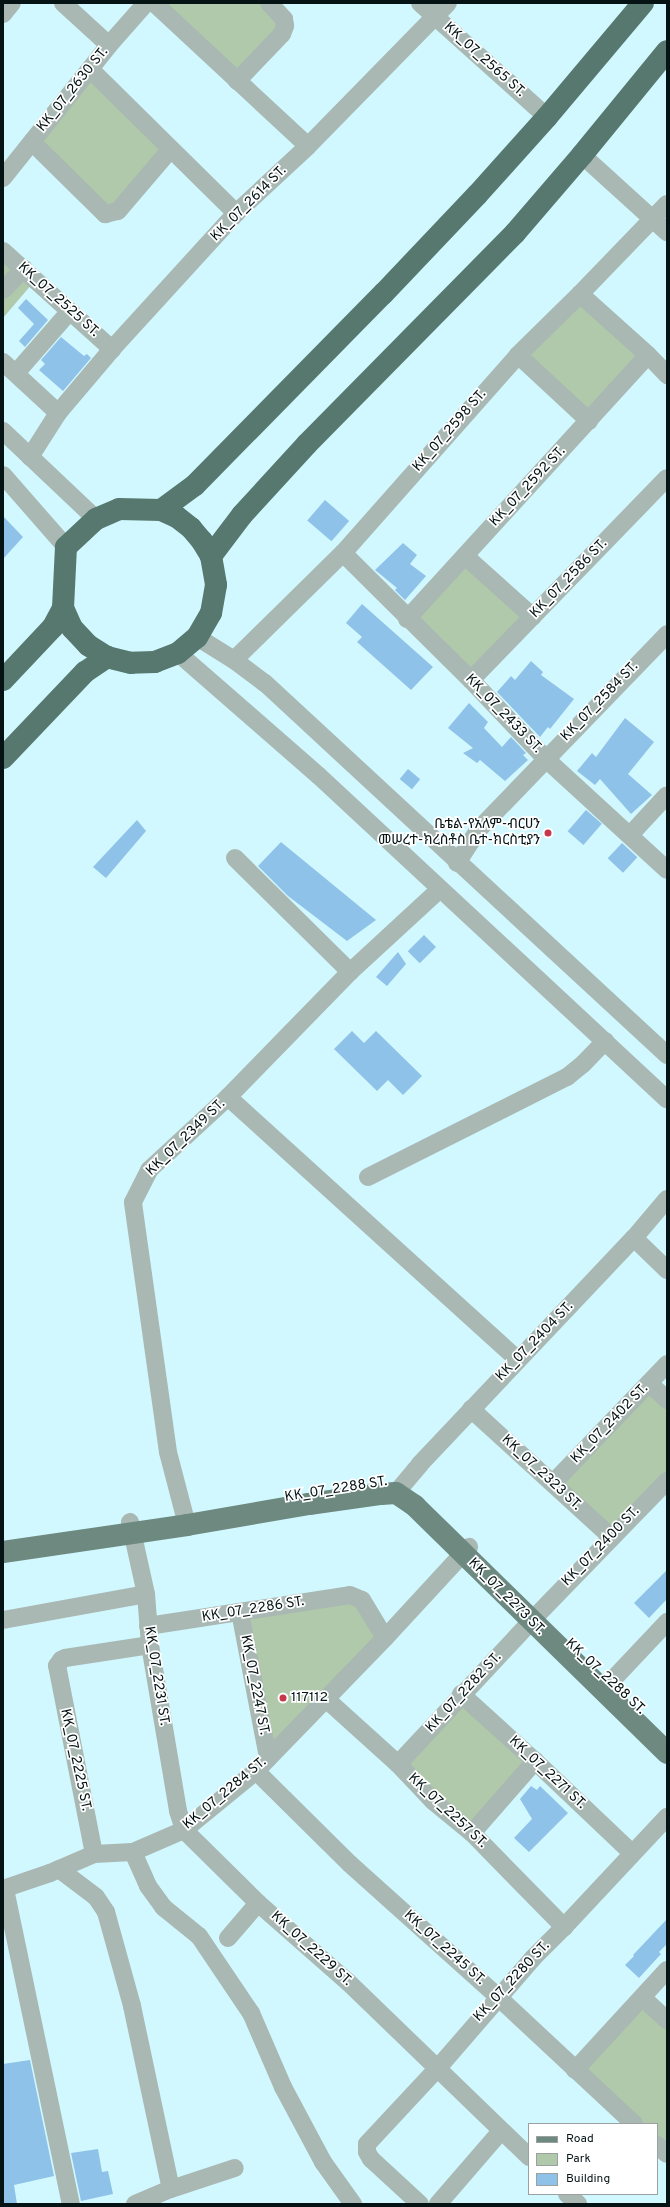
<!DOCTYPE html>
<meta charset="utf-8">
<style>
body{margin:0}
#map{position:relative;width:670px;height:2207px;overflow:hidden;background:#d1f8ff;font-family:Overpass,"Noto Sans Ethiopic",sans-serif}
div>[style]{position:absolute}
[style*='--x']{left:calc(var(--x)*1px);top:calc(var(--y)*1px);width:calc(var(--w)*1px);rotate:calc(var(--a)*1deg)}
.green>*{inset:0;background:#afc9aa;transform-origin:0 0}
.building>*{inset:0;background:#8fc2e9;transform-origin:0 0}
.minor>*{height:18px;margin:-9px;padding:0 9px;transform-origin:9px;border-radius:9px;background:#a9b8b3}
.major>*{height:22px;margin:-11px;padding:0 11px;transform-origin:11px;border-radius:11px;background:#6d8980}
.highway>*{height:22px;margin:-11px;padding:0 11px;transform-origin:11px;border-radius:11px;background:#57786e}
.dots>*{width:11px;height:11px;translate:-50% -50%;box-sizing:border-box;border:2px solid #fff;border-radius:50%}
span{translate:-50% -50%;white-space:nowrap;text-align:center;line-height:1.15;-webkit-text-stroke:3.5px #fff;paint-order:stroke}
.street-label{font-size:14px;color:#051315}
.poi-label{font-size:14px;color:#051315}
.right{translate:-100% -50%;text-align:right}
.left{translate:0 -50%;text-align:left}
.frame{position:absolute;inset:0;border:4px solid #051315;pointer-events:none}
.legend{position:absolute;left:528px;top:2123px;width:130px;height:72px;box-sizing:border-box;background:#fff;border:1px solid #9ba1a1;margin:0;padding:5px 7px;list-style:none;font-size:12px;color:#051315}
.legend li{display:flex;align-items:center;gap:8px;height:20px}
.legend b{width:20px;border:1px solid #9ba1a1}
</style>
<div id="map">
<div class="green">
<i style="clip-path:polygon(154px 3px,263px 3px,285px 26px,237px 81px)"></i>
<i style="left:91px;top:70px;width:112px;height:93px;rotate:45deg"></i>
<i style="clip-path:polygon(3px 258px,32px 284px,3px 318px)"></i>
<i style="left:579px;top:294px;width:92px;height:84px;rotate:41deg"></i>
<i style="left:465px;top:556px;width:91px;height:86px;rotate:42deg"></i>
<i style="clip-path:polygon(649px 1383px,667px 1400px,667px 1481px,611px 1537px,553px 1483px)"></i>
<i style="clip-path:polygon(359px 1597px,385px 1638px,268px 1758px,240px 1612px)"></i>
<i style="left:461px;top:1694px;width:100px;height:94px;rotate:42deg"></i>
<i style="clip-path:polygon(643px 1998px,667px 2020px,667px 2154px,657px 2145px,657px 2124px,634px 2124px,575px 2070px)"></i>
</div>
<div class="building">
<i style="clip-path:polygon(26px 299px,48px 320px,25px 347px,19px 341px,34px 324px,18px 308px)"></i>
<i style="clip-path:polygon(61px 337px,84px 356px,87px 354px,91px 358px,63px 391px,39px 370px,45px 364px,41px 360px)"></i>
<i style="left:325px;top:500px;width:32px;height:27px;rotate:41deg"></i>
<i style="clip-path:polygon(3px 516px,23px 537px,3px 559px)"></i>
<i style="clip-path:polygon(403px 543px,417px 555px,410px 564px,426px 576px,405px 600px,395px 590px,397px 588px,375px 570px)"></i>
<i style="clip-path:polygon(362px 604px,433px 667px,411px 690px,357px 642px,362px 637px,346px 623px)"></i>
<i style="clip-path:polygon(531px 661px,543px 672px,541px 675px,574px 699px,550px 729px,548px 727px,540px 737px,497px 692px,511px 676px,515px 680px)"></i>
<i style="clip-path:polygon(469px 703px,488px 722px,484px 728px,502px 747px,511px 737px,526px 753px,523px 755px,528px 760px,505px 781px,480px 760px,477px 763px,463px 753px,473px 748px,448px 728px)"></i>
<i style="clip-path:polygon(625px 718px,654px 742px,628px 774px,652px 795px,631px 814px,600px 779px,595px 785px,577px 771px,592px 753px,596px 757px)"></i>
<i style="left:408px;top:769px;width:16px;height:13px;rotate:40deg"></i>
<i style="left:586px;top:810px;width:21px;height:28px;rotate:41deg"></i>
<i style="clip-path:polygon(137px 820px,146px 831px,106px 878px,93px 867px)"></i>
<i style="clip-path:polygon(281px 842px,376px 920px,347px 941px,288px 896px,258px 866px)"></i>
<i style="left:622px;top:843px;width:21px;height:21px;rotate:43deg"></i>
<i style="left:424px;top:935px;width:17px;height:23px;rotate:45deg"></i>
<i style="clip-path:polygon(398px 952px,406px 964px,387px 986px,376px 977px)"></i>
<i style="clip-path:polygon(352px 1031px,364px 1043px,376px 1031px,422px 1076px,403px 1095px,388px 1080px,377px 1091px,334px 1049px)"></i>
<i style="clip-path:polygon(667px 1570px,667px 1599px,649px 1618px,634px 1603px)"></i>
<i style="clip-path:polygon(531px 1786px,537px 1790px,540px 1786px,568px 1813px,529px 1852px,514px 1838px,532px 1819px,520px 1799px)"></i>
<i style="clip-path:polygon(667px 1919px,667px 1944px,659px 1952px,661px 1954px,639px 1978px,625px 1965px,634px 1956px,633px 1955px)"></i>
<i style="clip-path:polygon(30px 2060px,54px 2176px,14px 2185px,17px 2204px,3px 2204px,3px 2064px)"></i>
<i style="clip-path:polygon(98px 2149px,102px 2172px,108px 2171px,113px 2194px,81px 2201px,71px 2153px)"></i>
</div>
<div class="minor">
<i style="--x:63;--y:3;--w:62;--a:42.4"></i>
<i style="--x:154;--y:3;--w:210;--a:42.9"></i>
<i style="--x:420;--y:3;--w:171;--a:41.9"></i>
<i style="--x:3;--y:14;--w:14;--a:-51"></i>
<i style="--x:91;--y:70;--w:204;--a:44.6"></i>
<i style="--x:237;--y:81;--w:65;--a:-46.2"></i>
<i style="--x:282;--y:34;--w:9;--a:-69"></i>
<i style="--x:285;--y:26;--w:7;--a:-98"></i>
<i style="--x:284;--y:19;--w:22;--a:-133"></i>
<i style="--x:32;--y:142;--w:103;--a:44.6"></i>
<i style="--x:105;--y:214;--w:13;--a:-13"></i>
<i style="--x:118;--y:211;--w:80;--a:-49.6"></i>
<i style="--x:582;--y:155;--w:115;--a:42.2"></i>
<i style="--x:3;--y:178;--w:170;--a:-51.4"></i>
<i style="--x:109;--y:45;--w:56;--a:-48.6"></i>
<i style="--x:3;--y:251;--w:147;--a:42"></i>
<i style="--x:3;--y:290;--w:30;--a:-46"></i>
<i style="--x:580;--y:294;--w:91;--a:41.9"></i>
<i style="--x:648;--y:355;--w:28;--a:46"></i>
<i style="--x:518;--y:355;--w:97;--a:42.9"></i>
<i style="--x:3;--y:362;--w:75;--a:42.8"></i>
<i style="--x:16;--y:373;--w:82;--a:-48.9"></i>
<i style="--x:3;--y:431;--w:128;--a:43.4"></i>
<i style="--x:30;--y:457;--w:52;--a:-57.5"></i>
<i style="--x:58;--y:413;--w:84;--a:-49.8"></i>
<i style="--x:112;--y:349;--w:184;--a:-47.6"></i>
<i style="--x:236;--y:213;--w:98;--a:-42.9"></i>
<i style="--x:308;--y:146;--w:200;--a:-45.6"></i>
<i style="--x:3;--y:475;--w:96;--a:48.8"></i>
<i style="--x:343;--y:553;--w:180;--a:44.8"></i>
<i style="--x:471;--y:680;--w:109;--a:46.5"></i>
<i style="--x:546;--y:759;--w:164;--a:42.5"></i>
<i style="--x:465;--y:556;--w:91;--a:41.9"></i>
<i style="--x:407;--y:619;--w:357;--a:-47.6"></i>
<i style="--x:197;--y:637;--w:44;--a:31.9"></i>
<i style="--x:234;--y:660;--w:39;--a:37"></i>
<i style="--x:265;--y:683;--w:548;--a:42.78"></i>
<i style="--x:178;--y:653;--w:187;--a:41.1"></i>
<i style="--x:319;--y:776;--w:475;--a:42.9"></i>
<i style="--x:234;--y:660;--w:153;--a:-44.5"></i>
<i style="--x:343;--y:553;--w:264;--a:-48.5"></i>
<i style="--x:518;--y:355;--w:87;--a:-44.5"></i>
<i style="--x:580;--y:294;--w:125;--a:-46"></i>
<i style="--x:471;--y:680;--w:281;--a:-45.9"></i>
<i style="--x:630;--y:835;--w:54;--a:-47.2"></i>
<i style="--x:235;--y:858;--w:162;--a:44.7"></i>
<i style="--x:457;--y:863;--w:40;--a:-57.1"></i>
<i style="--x:479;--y:829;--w:271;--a:-46"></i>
<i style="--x:228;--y:1097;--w:391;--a:42.2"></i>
<i style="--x:368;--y:1177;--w:223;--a:-26.7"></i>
<i style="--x:567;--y:1077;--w:21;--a:-39"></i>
<i style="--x:583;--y:1064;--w:32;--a:-46"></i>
<i style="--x:634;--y:1238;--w:46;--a:44.1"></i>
<i style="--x:649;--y:1383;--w:25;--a:43"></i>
<i style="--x:471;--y:1409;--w:190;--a:42.4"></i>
<i style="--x:553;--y:1483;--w:165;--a:-46.2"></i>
<i style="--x:396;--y:1493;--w:38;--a:-50"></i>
<i style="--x:420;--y:1464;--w:311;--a:-46.6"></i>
<i style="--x:634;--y:1238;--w:51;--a:-49.8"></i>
<i style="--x:130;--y:1522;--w:74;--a:77.5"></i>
<i style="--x:146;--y:1594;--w:51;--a:85.5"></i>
<i style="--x:150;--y:1645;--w:168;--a:80.4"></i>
<i style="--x:178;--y:1811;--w:20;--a:72"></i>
<i style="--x:184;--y:1830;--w:104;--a:44.6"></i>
<i style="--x:258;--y:1903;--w:120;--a:41.3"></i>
<i style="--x:348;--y:1982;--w:252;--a:44"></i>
<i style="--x:187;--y:1525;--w:75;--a:-104.6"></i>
<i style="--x:168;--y:1452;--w:252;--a:-98"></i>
<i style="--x:133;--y:1202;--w:36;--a:-63"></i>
<i style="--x:149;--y:1170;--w:108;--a:-42.7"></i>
<i style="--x:228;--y:1097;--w:175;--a:-45.7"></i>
<i style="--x:350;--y:972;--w:122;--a:-42.7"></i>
<i style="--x:240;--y:1612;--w:149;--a:79.1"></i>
<i style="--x:3;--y:1620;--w:145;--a:-10.3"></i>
<i style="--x:148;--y:1626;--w:204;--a:-8.7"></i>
<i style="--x:350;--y:1595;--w:13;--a:23"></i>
<i style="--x:362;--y:1600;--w:44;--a:58.8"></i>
<i style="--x:602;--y:1691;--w:95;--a:-46.7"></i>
<i style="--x:461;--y:1694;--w:100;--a:42.2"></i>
<i style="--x:535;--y:1761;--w:134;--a:43.5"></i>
<i style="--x:326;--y:1699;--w:97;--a:42.1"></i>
<i style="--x:398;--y:1764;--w:51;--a:46.6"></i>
<i style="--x:433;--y:1801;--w:50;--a:39.4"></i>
<i style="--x:472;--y:1833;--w:132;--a:45.6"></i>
<i style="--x:398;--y:1764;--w:204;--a:-47"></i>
<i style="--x:537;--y:1615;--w:187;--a:-45.9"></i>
<i style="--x:256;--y:1771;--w:132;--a:44.7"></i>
<i style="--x:350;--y:1864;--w:199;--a:41.9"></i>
<i style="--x:498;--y:1997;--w:186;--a:43"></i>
<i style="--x:472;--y:1833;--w:96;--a:-48.8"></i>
<i style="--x:133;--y:1852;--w:37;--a:66"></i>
<i style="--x:148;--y:1886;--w:26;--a:54"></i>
<i style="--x:163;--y:1907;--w:46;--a:38.9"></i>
<i style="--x:199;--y:1936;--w:93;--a:56"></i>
<i style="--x:251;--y:2013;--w:81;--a:66.6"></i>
<i style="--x:283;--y:2087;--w:85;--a:61.9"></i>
<i style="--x:323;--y:2162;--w:52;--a:54.5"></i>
<i style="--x:94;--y:1854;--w:192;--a:-101.1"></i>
<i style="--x:57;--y:1666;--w:7;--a:-56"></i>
<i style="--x:61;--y:1660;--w:4;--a:-27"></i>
<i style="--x:65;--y:1658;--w:86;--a:-8.7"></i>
<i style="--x:59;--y:1869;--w:46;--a:37.1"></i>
<i style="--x:96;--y:1897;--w:18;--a:56"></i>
<i style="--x:106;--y:1912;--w:98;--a:74.5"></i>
<i style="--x:132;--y:2006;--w:187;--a:78"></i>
<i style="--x:3;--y:1889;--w:50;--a:-18.8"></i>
<i style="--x:50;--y:1873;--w:48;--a:-23.4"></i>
<i style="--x:94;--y:1854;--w:39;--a:-3"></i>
<i style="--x:133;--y:1852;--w:56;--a:-23.3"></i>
<i style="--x:184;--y:1830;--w:93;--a:-39.3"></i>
<i style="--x:256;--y:1771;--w:185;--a:-45.9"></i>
<i style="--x:385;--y:1638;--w:124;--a:-47.3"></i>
<i style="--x:5;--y:1889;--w:322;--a:78.2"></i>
<i style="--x:228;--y:1938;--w:46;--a:-49.4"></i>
<i style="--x:643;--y:1998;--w:33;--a:43"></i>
<i style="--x:575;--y:2070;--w:136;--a:-47.4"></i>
<i style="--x:657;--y:2145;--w:13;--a:42"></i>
<i style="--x:567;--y:2194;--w:15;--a:42"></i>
<i style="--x:135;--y:2204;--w:39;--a:-23"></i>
<i style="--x:171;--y:2189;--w:67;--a:-18.2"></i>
<i style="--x:420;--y:2204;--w:67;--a:-137.4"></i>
<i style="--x:371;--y:2159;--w:8;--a:-120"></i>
<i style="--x:367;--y:2152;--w:8;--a:-90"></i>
<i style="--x:367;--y:2144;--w:103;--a:-47"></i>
<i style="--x:437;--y:2069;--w:147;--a:-49.1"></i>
<i style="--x:533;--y:1958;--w:44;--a:-45"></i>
<i style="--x:564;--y:1927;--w:151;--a:-46.9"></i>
<i style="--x:438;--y:2204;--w:96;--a:-49.2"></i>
</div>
<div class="major">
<i style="--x:3;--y:1552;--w:186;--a:-8.3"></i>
<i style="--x:187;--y:1525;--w:124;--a:-9.8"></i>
<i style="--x:309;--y:1504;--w:73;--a:-7.9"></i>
<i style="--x:381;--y:1494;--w:15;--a:-4"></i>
<i style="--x:396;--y:1493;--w:23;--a:34"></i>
<i style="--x:415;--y:1506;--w:353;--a:44.4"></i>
</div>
<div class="highway">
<i style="--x:161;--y:510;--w:42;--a:-36.3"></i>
<i style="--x:195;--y:485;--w:268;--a:-45.5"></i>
<i style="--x:383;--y:294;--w:137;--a:-46.5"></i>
<i style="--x:477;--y:195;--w:105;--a:-48.1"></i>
<i style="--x:547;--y:117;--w:149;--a:-49.9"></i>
<i style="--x:211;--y:556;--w:51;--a:-52.9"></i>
<i style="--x:242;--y:515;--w:96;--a:-47.5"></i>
<i style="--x:307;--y:444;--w:296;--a:-45.4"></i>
<i style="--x:515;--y:233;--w:103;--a:-49.3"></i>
<i style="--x:582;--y:155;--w:134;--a:-50.7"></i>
<i style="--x:3;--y:680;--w:73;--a:-46.7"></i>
<i style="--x:53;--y:627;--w:21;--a:-62"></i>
<i style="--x:63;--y:608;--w:61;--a:-87.2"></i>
<i style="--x:66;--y:547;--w:41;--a:-43"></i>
<i style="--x:96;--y:519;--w:25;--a:-23"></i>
<i style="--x:119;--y:509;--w:42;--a:1.4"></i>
<i style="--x:161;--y:510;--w:17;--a:24"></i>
<i style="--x:177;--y:517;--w:18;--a:38"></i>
<i style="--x:191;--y:528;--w:17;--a:50"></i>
<i style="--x:202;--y:541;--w:17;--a:59"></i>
<i style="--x:211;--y:556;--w:29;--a:80"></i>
<i style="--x:216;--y:585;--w:28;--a:100"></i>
<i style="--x:211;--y:613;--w:28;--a:120"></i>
<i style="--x:197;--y:637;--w:25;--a:140"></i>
<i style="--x:178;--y:653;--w:25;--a:159"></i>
<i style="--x:155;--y:662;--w:24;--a:178"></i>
<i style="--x:131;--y:663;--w:25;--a:-166"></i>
<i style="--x:107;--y:657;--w:22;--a:-148"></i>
<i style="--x:88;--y:645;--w:23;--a:-133"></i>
<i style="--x:72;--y:628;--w:22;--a:-114"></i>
<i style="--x:3;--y:758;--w:119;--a:-46.4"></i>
<i style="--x:85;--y:672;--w:27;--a:-34"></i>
</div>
<div class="dots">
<i style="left:548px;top:833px;background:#c7374a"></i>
<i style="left:283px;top:1698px;background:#c7374a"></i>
</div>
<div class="street-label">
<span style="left:484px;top:60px;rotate:42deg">KK_07_2565 ST.</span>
<span style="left:73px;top:90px;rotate:-51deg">KK_07_2630 ST.</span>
<span style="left:249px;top:204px;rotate:-45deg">KK_07_2614 ST.</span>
<span style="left:58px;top:300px;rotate:42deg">KK_07_2525 ST.</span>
<span style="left:450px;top:431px;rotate:-49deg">KK_07_2598 ST.</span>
<span style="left:528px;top:487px;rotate:-47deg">KK_07_2592 ST.</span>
<span style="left:569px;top:579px;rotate:-46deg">KK_07_2586 ST.</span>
<span style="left:600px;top:702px;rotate:-46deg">KK_07_2584 ST.</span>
<span style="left:503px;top:714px;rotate:46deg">KK_07_2433 ST.</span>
<span style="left:186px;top:1138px;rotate:-44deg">KK_07_2349 ST.</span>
<span style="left:535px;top:1342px;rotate:-46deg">KK_07_2404 ST.</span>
<span style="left:610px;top:1424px;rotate:-46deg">KK_07_2402 ST.</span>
<span style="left:541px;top:1473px;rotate:43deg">KK_07_2323 ST.</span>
<span style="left:336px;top:1490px;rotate:-9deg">KK_07_2288 ST.</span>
<span style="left:601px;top:1547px;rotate:-46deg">KK_07_2400 ST.</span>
<span style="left:506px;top:1597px;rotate:45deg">KK_07_2273 ST.</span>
<span style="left:253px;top:1610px;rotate:-9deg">KK_07_2286 ST.</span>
<span style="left:156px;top:1676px;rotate:81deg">KK_07_2231 ST.</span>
<span style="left:605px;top:1677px;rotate:43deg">KK_07_2288 ST.</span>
<span style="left:254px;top:1685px;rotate:79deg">KK_07_2247 ST.</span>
<span style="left:464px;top:1693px;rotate:-47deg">KK_07_2282 ST.</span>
<span style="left:75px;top:1760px;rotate:78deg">KK_07_2225 ST.</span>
<span style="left:547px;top:1773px;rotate:43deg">KK_07_2271 ST.</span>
<span style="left:225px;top:1794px;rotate:-40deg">KK_07_2284 ST.</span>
<span style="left:447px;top:1811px;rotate:43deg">KK_07_2257 ST.</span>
<span style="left:444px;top:1948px;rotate:42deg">KK_07_2245 ST.</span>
<span style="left:311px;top:1949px;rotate:42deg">KK_07_2229 ST.</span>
<span style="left:512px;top:1982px;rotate:-47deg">KK_07_2280 ST.</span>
</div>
<div class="poi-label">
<span class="right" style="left:540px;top:833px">ቤቴል-የአለም-ብርሀን<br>መሠረተ-ክረስቶስ ቤተ-ክርስቲያን</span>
<span class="left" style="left:291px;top:1698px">117112</span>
</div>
<div class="frame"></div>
<ul class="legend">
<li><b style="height:5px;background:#6d8980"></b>Road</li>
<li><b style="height:11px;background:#afc9aa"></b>Park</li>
<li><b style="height:11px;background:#8fc2e9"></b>Building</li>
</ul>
</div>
